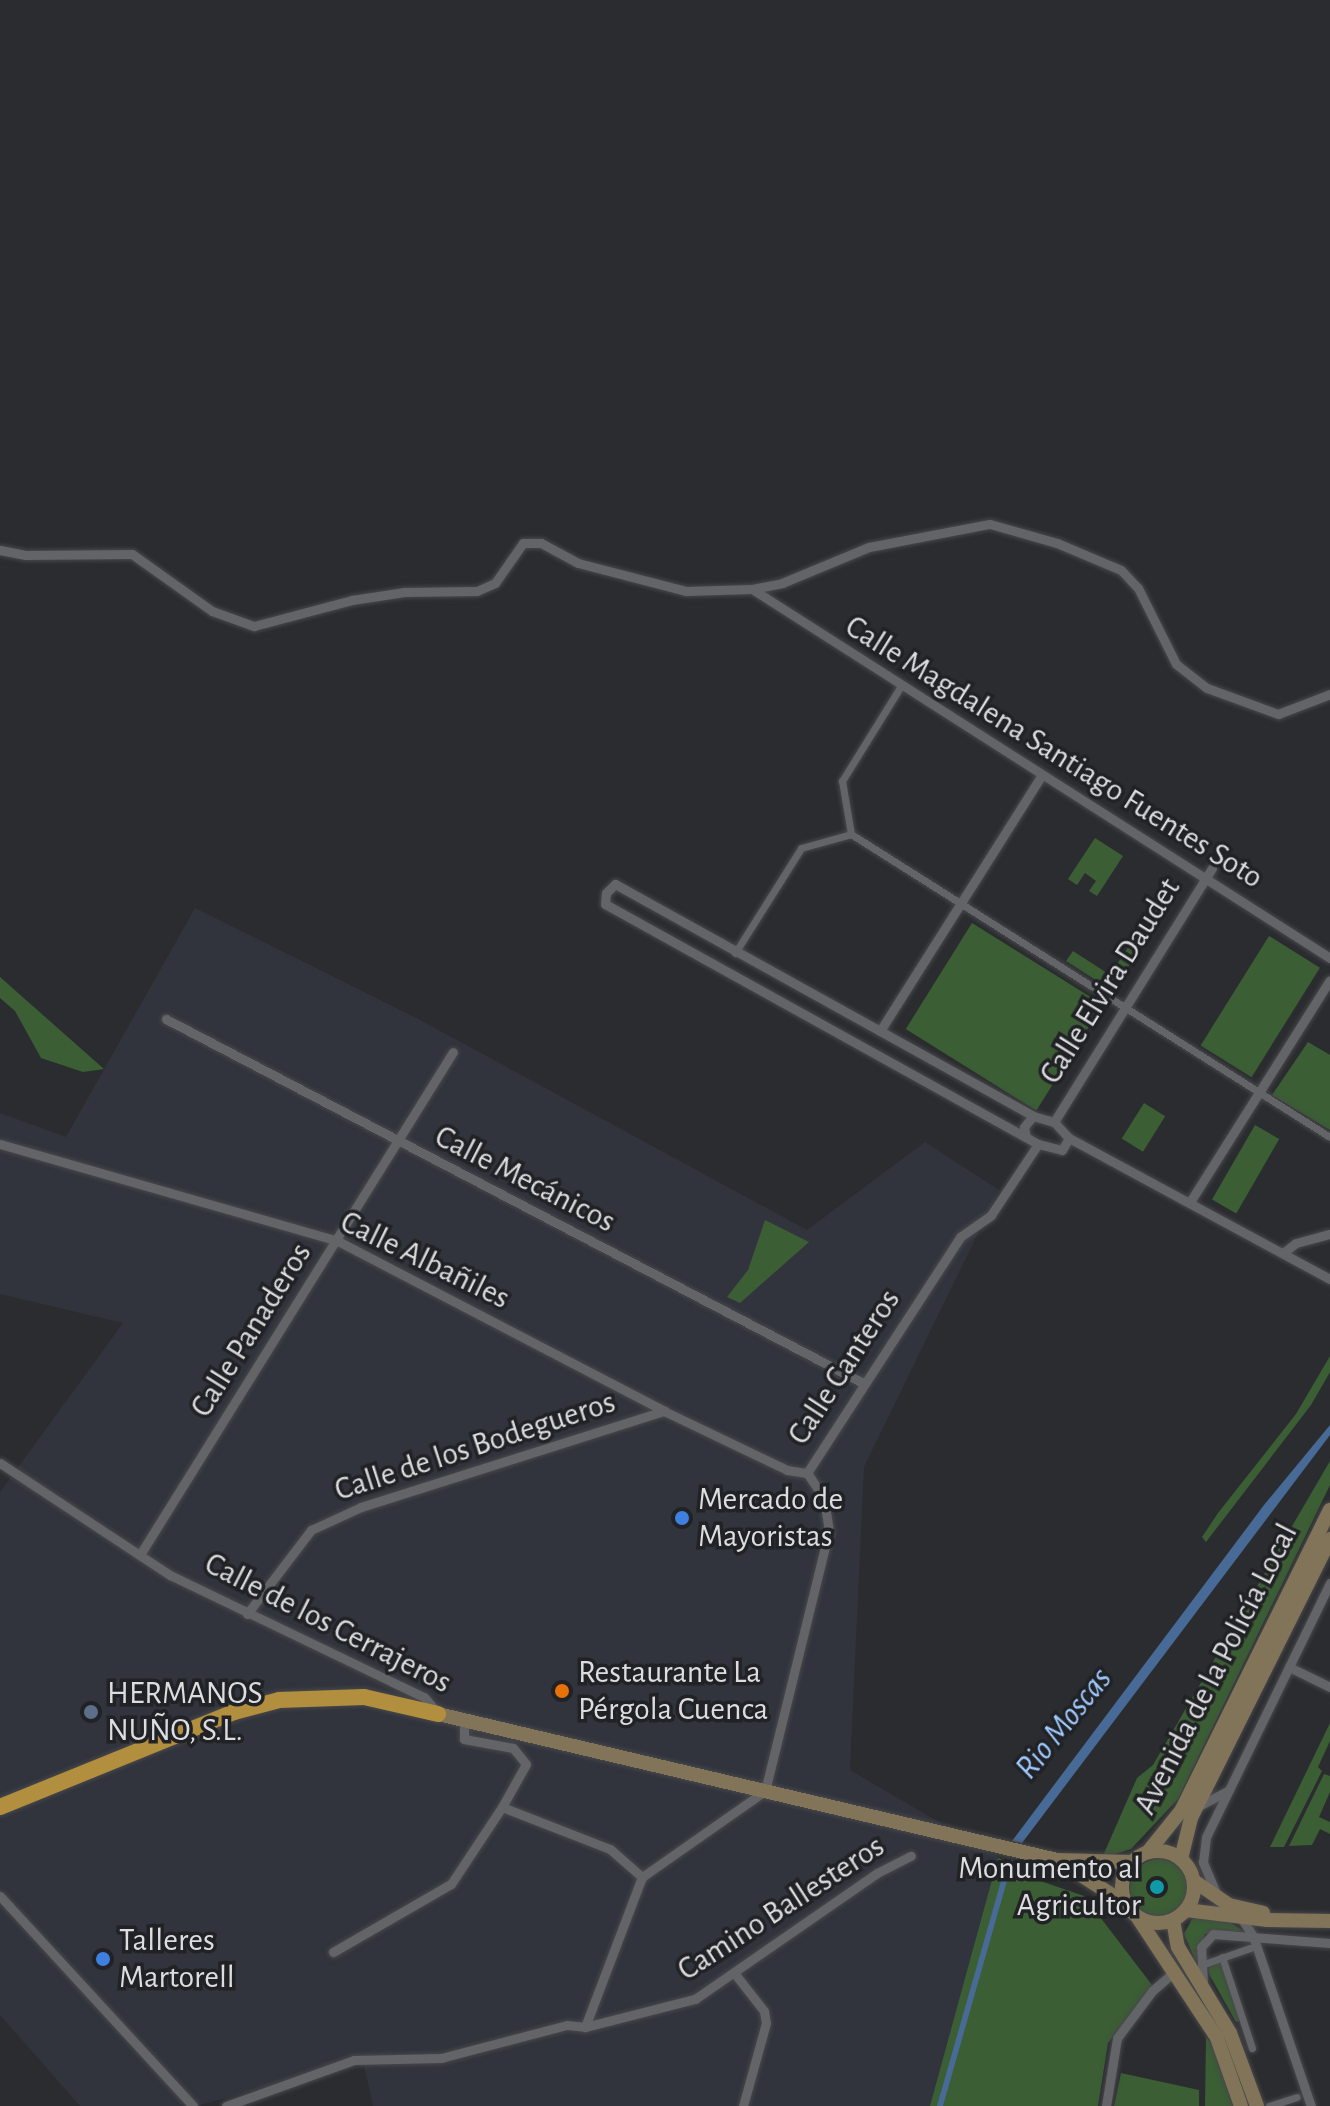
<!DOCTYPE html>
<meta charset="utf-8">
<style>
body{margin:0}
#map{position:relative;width:1330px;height:2106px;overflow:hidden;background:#2b2c2f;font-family:"Alegreya Sans",sans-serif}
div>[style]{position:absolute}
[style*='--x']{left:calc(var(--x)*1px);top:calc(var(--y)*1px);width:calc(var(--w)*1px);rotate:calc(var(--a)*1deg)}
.built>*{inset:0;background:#31343d}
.green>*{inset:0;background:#3b5e35;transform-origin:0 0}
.round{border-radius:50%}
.water>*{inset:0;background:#486a96}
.roads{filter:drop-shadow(0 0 2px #48484b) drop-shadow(0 0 2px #48484b)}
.pedestrian>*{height:7px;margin:-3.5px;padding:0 3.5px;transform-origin:3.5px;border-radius:3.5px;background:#636467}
.minor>*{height:9px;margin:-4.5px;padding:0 4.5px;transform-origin:4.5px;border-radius:4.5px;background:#636467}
.secondary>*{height:14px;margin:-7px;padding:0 7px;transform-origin:7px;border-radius:7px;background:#817458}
.secondary>.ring{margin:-7px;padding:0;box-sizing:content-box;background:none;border:14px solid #817458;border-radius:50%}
.trunk>*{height:16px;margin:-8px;padding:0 8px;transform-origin:8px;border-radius:8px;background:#b28f3e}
.dots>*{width:22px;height:22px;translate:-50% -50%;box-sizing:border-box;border:4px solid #212225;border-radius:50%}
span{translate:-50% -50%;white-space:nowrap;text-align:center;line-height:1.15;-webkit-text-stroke:7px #212225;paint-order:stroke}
.street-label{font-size:32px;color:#dddddf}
.poi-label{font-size:32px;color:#dddddf}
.left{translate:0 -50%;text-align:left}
.right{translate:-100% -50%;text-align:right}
.water-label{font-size:34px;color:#9fc9fe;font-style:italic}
</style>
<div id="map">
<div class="built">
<i style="clip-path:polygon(195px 908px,420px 1020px,807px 1230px,925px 1142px,999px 1190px,864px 1467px,850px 1770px,998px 1857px,934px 2106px,373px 2106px,363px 2061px,196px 2106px,80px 2106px,0 2015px,0 1492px,123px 1323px,0 1294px,0 1113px,66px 1137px)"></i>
</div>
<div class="green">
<i style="clip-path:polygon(1095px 838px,1123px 856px,1097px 896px,1089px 891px,1096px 881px,1085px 873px,1077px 885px,1068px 879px)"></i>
<i style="clip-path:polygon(1168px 886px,1176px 890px,1113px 991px,1066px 961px,1073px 951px,1110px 975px)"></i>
<i style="left:972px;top:923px;width:154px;height:125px;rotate:32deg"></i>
<i style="left:1269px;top:936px;width:60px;height:129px;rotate:32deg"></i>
<i style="clip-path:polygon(0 977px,104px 1069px,83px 1072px,41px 1058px,15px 1011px,0 998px)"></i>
<i style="clip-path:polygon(1308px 1042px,1330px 1055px,1330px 1130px,1272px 1095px)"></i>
<i style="left:1144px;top:1103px;width:25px;height:42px;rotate:32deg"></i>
<i style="left:1255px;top:1125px;width:28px;height:86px;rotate:30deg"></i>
<i style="clip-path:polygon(765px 1220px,809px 1242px,740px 1303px,727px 1297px,748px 1270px)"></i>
<i style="clip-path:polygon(1330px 1356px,1330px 1372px,1311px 1405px,1206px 1542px,1202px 1537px,1218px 1513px,1296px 1414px)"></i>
<i style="clip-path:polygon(1330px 1461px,1330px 1485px,1178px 1799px,1131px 1849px,1102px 1858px,1137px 1778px,1153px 1765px)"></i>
<i style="clip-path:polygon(1330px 1723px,1330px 1741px,1318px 1767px,1322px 1771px,1284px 1847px,1270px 1847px)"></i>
<i style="clip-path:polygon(1324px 1774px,1330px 1776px,1330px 1792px,1319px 1817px,1330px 1822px,1330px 1834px,1320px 1829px,1312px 1845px,1289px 1846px)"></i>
<i style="clip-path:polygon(998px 1858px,1021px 1866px,1020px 1874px,1084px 1896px,1152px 1985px,1108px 2043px,1098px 2106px,930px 2106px)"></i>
<i class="round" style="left:1130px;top:1859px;width:58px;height:58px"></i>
<i style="clip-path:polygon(1200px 1917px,1231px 1923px,1243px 1931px,1205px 1934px,1196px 1962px,1184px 1934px,1192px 1919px)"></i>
<i style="clip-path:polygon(1222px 1960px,1240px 2021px,1236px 2022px,1209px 1974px,1208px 1965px)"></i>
<i style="clip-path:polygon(1206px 2037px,1212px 2044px,1233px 2106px,1205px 2106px)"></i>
<i style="clip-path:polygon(1121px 2073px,1199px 2090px,1199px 2106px,1114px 2106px)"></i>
</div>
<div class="water">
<i style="clip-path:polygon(1330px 1425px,1330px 1435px,1022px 1843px,1012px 1841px,1264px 1505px)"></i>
<i style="clip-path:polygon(1007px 1860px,1013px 1860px,995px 1923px,943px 2106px,937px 2106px)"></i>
</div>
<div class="roads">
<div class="pedestrian">
<i style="--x:851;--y:834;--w:567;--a:32.32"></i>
<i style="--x:735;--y:953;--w:124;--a:-57.8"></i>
<i style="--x:801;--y:848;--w:52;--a:-15.6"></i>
<i style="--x:851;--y:834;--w:54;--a:-99.6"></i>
<i style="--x:842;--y:781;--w:112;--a:-58.2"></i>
<i style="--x:1222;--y:1957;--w:96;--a:71.8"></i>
<i style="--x:1204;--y:1964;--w:49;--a:-19.2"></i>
<i style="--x:1269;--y:2106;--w:29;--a:-18"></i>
</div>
<div class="minor">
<i style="--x:0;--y:550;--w:26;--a:11"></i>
<i style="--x:26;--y:555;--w:106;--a:-0.5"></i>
<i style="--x:132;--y:554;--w:98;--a:35.5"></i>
<i style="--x:212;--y:611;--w:45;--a:19.7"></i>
<i style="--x:254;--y:626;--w:101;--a:-14.9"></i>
<i style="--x:352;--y:600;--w:53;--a:-8.7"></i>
<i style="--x:404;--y:592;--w:73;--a:-0.8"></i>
<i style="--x:477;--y:591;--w:20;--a:-24"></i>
<i style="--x:495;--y:583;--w:49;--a:-55"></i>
<i style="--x:523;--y:543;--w:18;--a:0"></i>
<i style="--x:541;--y:543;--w:42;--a:28.4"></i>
<i style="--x:578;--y:563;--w:112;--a:14.5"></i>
<i style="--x:686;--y:591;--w:66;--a:-1.7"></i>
<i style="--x:752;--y:589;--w:31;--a:-11"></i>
<i style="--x:782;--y:583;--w:94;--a:-22.5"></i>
<i style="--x:869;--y:547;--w:123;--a:-10.8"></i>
<i style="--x:990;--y:524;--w:70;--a:15.8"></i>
<i style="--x:1057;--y:543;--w:69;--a:22.9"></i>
<i style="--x:1121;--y:570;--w:25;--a:47"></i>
<i style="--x:1138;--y:588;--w:85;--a:63.4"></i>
<i style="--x:1176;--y:664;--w:39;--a:38"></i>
<i style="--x:1207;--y:688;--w:76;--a:20.1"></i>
<i style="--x:1278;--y:714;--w:56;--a:-21"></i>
<i style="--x:752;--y:589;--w:686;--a:32.55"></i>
<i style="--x:166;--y:1019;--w:784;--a:27.58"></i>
<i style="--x:880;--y:1031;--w:303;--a:-57.7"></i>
<i style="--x:1054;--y:1122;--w:299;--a:-58.1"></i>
<i style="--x:1026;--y:1137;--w:10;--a:-101"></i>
<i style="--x:1024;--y:1127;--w:14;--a:-51"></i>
<i style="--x:1033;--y:1116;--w:22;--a:16"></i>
<i style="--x:1054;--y:1122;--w:22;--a:47"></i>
<i style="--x:1069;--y:1138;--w:14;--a:120"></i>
<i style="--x:1062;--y:1150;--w:25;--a:-166"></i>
<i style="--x:1038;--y:1144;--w:495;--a:-151"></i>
<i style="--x:605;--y:904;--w:11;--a:-85"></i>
<i style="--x:606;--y:893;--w:13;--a:-45"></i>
<i style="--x:615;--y:884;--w:478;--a:29"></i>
<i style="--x:1069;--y:1138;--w:297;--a:28.4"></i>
<i style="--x:0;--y:1144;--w:352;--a:16"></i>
<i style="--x:338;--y:1241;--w:368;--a:27.5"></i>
<i style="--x:664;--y:1411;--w:136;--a:25.6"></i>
<i style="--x:787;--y:1470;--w:20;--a:9"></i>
<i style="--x:1190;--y:1202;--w:262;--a:-57.8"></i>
<i style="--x:1283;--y:1253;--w:16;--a:-38"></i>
<i style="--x:1296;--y:1243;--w:35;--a:-15"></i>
<i style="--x:0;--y:1463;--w:204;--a:33.4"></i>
<i style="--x:170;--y:1575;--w:282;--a:25.7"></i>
<i style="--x:424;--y:1697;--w:18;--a:49"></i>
<i style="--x:141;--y:1553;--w:590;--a:-58.09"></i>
<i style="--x:247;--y:1614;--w:106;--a:-52.7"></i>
<i style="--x:311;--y:1530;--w:55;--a:-24.7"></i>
<i style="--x:361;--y:1507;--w:318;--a:-17.6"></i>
<i style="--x:1289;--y:1667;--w:46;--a:26"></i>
<i style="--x:502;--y:1807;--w:116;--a:21.3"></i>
<i style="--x:610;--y:1849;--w:43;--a:41.2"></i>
<i style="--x:1197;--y:1807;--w:36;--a:-28"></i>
<i style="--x:1216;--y:1893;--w:34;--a:-113"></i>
<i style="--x:1203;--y:1862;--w:25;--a:-83"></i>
<i style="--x:1206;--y:1837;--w:283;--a:-64"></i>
<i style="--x:0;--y:1896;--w:285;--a:47.4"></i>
<i style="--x:1241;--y:1918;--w:22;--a:56"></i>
<i style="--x:1253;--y:1936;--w:180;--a:71.2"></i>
<i style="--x:333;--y:1952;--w:136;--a:-30"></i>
<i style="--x:451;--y:1884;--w:92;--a:-56.5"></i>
<i style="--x:502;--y:1807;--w:49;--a:-60.8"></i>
<i style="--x:526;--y:1764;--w:21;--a:-129"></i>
<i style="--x:513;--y:1748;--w:50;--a:-169.6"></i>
<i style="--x:464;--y:1739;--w:19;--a:-90"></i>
<i style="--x:735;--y:1974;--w:47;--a:51.9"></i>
<i style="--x:764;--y:2011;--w:12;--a:81"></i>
<i style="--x:766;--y:2023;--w:86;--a:105.5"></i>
<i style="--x:1203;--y:1983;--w:36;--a:-93"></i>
<i style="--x:1201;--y:1947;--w:18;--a:-47"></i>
<i style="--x:1213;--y:1934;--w:117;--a:4.4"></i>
<i style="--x:585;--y:2027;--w:114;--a:-14.3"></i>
<i style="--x:695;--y:1999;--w:221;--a:-34.7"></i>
<i style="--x:877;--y:1873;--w:38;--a:-27"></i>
<i style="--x:226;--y:2106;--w:136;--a:-19.8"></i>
<i style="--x:354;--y:2060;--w:87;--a:-1.3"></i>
<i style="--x:441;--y:2058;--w:130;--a:-14.7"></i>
<i style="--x:567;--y:2025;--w:18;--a:6"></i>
<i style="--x:585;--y:2027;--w:160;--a:-69.2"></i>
<i style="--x:642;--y:1877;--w:150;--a:-35"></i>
<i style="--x:765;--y:1791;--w:268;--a:-76.2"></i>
<i style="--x:829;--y:1531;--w:33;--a:-99"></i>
<i style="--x:824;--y:1498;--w:30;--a:-124"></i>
<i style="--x:807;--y:1473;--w:281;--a:-57"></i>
<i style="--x:960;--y:1237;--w:38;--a:-35"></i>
<i style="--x:991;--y:1215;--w:85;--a:-56.5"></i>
<i style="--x:1106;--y:2106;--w:69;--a:-80.8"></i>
<i style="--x:1117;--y:2038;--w:59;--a:-53.3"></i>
<i style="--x:1152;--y:1991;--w:30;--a:-41"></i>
</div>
<div class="secondary">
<i style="--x:438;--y:1714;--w:636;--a:13.27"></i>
<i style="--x:1057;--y:1860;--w:74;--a:1.5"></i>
<i class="ring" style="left:1122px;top:1851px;width:58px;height:58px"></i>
<i style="--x:1148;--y:1852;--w:53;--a:-51.2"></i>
<i style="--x:1181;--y:1811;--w:336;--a:-63.7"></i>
<i style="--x:1181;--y:1859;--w:42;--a:-76.3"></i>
<i style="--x:1191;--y:1818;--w:312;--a:-63.5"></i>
<i style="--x:1061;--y:1862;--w:77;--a:32.9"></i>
<i style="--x:1194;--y:1881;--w:42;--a:34.4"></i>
<i style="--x:1229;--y:1905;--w:35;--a:13"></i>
<i style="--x:1186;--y:1910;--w:82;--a:7"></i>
<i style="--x:1267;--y:1920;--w:63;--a:0.9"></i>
<i style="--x:1138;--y:1918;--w:144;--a:56.6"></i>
<i style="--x:1217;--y:2038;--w:72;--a:70.6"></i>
<i style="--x:1173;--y:1920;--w:27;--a:80"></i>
<i style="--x:1178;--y:1947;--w:100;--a:58.8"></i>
<i style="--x:1230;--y:2033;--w:78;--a:69.7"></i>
</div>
<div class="trunk">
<i style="--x:0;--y:1807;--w:253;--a:-22.1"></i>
<i style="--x:234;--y:1712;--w:47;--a:-14.9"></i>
<i style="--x:279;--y:1700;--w:85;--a:-2"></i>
<i style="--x:364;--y:1697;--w:76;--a:12.9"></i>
</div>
</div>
<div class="dots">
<i style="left:682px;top:1518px;background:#3f7fe0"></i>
<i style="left:562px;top:1691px;background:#e8710a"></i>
<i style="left:91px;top:1712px;background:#5c6f8a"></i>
<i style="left:1157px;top:1887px;background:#0f9aa8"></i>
<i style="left:103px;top:1959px;background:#3f7fe0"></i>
</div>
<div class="street-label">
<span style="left:1054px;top:752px;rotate:32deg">Calle Magdalena Santiago Fuentes Soto</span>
<span style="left:1110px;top:981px;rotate:-58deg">Calle Elvira Daudet</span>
<span style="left:525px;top:1179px;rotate:27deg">Calle Mecánicos</span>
<span style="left:425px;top:1260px;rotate:26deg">Calle Albañiles</span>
<span style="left:251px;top:1330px;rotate:-58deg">Calle Panaderos</span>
<span style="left:844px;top:1367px;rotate:-57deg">Calle Canteros</span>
<span style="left:475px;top:1446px;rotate:-18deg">Calle de los Bodegueros</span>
<span style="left:328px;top:1623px;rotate:27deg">Calle de los Cerrajeros</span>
<span style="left:1216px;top:1669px;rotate:-63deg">Avenida de la Policía Local</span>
<span style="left:781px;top:1908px;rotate:-33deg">Camino Ballesteros</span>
</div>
<div class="poi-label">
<span class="left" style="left:698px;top:1518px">Mercado de<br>Mayoristas</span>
<span class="left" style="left:578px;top:1691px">Restaurante La<br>Pérgola Cuenca</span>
<span class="left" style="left:107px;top:1712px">HERMANOS<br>NUÑO, S.L.</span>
<span class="right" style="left:1141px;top:1887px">Monumento al<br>Agricultor</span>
<span class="left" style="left:119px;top:1959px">Talleres<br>Martorell</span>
</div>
<div class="water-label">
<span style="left:1064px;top:1724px;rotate:-51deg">Rio Moscas</span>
</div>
</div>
